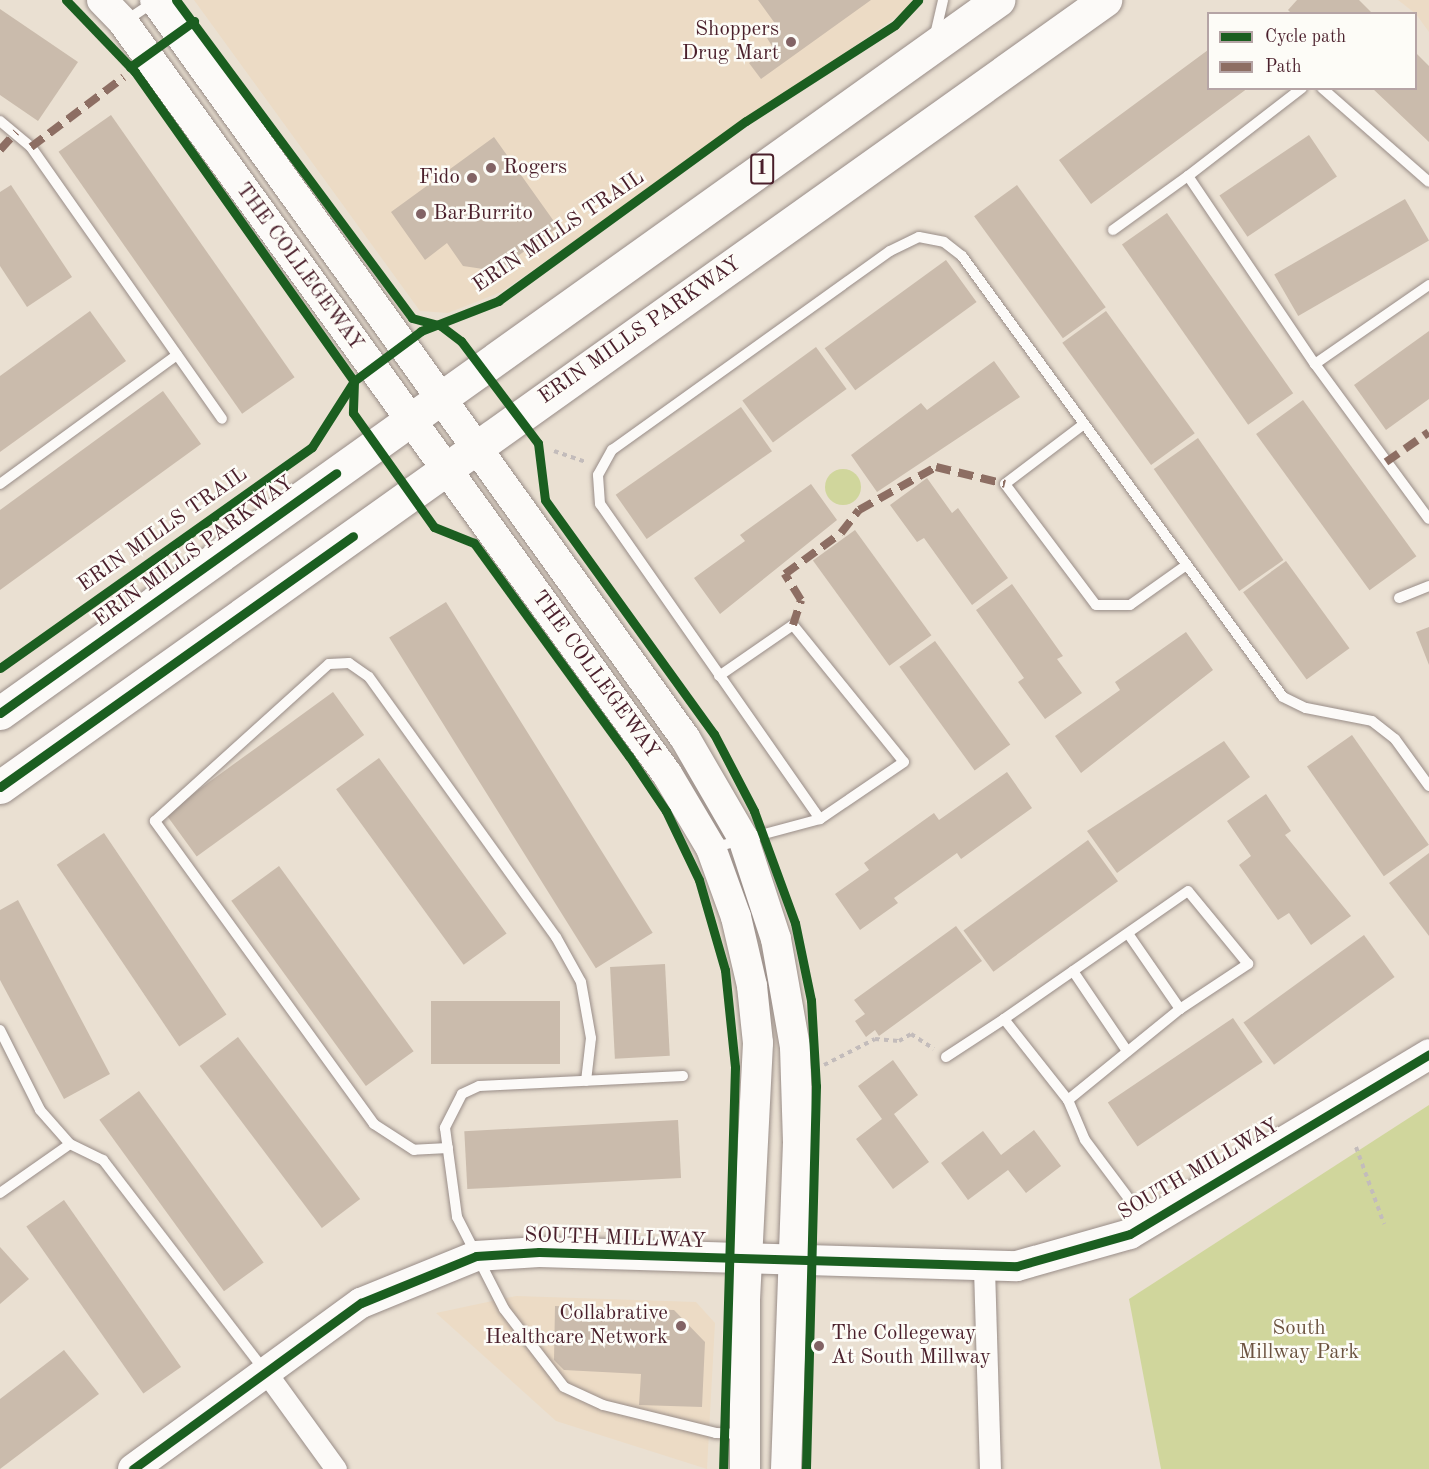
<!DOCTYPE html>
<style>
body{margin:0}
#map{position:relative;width:1429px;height:1469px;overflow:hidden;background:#eae0d2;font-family:"Old Standard TT",serif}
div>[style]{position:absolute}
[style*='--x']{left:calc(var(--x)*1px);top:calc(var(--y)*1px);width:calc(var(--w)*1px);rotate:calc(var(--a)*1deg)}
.built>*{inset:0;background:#ecdbc5}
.green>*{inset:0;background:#d0d69c}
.round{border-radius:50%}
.building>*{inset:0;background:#cabbac;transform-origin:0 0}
.path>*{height:4px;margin-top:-2px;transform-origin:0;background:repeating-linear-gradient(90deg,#c3bcbb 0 4.5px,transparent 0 9px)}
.roads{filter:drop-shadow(0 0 2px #998d88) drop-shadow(0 0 2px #998d88)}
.lane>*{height:10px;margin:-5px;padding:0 5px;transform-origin:5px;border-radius:5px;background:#fcfaf8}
.street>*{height:21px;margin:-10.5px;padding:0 10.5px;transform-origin:10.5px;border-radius:10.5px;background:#fcfaf8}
.secondary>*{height:30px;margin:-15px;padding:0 15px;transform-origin:15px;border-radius:15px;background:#fcfaf8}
.primary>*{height:33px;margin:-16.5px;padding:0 16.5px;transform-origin:16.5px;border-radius:16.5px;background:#fcfaf8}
.quiet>*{height:8px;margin-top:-4px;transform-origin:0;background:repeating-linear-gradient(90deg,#8d6e63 0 15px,transparent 0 23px)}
.cycleway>*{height:9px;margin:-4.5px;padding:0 4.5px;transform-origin:4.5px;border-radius:4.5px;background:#1b5e20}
.dots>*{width:16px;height:16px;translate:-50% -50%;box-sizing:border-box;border:3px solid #fdfcf7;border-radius:50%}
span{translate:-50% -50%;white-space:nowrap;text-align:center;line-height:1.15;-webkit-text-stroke:5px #fdfcf7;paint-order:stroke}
.shield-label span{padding:2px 4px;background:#fdfcf7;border:2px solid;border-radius:4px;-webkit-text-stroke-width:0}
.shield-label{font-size:20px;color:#4a1f2b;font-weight:700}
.poi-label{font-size:21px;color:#4a1f2b}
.right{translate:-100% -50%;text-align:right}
.left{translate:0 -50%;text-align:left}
.street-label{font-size:21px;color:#4a1f2b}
.park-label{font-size:21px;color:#6c5340}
.legend{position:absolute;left:1207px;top:12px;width:210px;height:78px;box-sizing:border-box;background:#fdfcf7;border:2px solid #b5a4a5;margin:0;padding:8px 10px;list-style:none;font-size:18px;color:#4a1f2b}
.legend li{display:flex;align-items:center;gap:12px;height:30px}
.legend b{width:30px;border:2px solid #b5a4a5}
</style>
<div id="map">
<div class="built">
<i style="clip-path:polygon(194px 0,912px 0,905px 11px,501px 292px,448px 313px,420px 311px)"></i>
<i style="clip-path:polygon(1398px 0,1429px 0,1429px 32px,1416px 14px)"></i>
<i style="clip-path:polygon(516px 1296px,696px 1302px,715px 1323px,707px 1469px,556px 1421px,436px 1313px)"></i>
</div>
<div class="green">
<i class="round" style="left:825px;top:469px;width:36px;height:36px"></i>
<i style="clip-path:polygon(1429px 1105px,1429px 1469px,1161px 1469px,1129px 1299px)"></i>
</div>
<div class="building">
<i style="clip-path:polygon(758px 0,871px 0,761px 79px,749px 63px,772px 46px,767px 38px,779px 29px)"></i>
<i style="clip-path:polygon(1297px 0,1359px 0,1373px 14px,1292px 14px,1288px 10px)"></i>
<i style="clip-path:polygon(0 9px,78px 62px,38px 121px,0 95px)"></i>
<i style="clip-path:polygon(1208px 50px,1208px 88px,1248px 88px,1091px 204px,1059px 160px)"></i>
<i style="clip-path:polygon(1416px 53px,1429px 66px,1429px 142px,1372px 88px,1416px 88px)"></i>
<i style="left:111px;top:115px;width:320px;height:64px;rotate:55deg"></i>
<i style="left:1309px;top:135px;width:50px;height:108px;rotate:56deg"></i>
<i style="clip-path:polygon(494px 137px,558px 227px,497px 271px,463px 266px,447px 243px,425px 260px,391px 212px)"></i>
<i style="clip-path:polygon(11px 185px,72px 277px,27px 307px,0 266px,0 192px)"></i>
<i style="left:1017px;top:185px;width:151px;height:53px;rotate:54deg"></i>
<i style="left:1405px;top:199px;width:48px;height:151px;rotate:60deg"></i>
<i style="left:1167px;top:213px;width:220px;height:55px;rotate:55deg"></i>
<i style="left:946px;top:260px;width:52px;height:150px;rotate:54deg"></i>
<i style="clip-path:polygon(90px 311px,126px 361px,0 452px,0 376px)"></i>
<i style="left:1106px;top:311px;width:151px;height:54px;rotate:54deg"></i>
<i style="clip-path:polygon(1429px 331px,1429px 399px,1386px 430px,1354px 385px)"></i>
<i style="left:816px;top:347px;width:52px;height:91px;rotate:54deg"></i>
<i style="clip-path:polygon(994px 361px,1020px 397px,877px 492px,851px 455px,921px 403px,927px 410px)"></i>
<i style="clip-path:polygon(163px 391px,201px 444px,0 590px,0 510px)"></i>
<i style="left:1303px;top:400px;width:193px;height:58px;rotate:54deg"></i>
<i style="left:741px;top:407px;width:54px;height:153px;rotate:55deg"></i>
<i style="left:1198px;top:438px;width:149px;height:54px;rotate:55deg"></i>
<i style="clip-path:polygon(927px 478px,952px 513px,958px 508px,1008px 578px,972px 605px,924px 538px,917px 542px,890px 505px)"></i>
<i style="clip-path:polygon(811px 484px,837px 520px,720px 614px,694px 578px,745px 541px,740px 535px)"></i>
<i style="left:855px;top:530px;width:130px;height:52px;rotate:54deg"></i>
<i style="left:1286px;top:561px;width:108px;height:53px;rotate:54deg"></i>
<i style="clip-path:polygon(1012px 584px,1063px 656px,1057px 659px,1082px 693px,1045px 719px,1018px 682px,1024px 678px,976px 610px)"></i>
<i style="left:446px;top:602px;width:390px;height:67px;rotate:58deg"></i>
<i style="clip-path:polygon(1429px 627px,1429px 665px,1416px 632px)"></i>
<i style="clip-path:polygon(1186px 632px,1213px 670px,1081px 773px,1055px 736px,1120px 690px,1115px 682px)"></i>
<i style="left:935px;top:641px;width:128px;height:44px;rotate:54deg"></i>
<i style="left:333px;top:692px;width:53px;height:207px;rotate:54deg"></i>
<i style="left:1352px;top:735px;width:134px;height:55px;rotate:55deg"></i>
<i style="clip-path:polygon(1224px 741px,1250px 777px,1117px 873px,1087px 831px)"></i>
<i style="left:379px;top:758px;width:217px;height:53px;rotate:54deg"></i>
<i style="clip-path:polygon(1007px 772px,1032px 808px,961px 859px,957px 853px,894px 898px,898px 903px,860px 930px,835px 894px,869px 870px,864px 863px,934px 813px,939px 820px)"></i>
<i style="clip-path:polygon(1266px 794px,1291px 831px,1285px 835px,1351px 916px,1311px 945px,1289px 913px,1278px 920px,1239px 865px,1251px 856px,1227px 821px)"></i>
<i style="left:104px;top:833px;width:219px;height:57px;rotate:56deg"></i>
<i style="left:1088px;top:840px;width:51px;height:154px;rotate:54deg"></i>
<i style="clip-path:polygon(1429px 853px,1429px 936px,1389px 883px)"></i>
<i style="left:279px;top:866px;width:229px;height:59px;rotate:54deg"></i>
<i style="clip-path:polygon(18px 900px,110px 1074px,64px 1099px,0 980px,0 910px)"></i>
<i style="clip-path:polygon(956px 926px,982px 961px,879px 1036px,875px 1030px,866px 1037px,855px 1021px,865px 1014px,854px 1000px)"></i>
<i style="left:1364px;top:935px;width:52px;height:149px;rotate:54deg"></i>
<i style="left:665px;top:964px;width:92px;height:55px;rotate:87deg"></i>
<i style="left:560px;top:1001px;width:63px;height:129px;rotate:90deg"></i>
<i style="left:1233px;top:1018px;width:53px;height:151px;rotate:56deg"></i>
<i style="left:238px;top:1037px;width:203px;height:48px;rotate:53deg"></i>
<i style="clip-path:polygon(893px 1060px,918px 1095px,894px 1114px,929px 1162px,893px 1189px,856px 1139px,882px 1119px,858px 1086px)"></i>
<i style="left:139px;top:1091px;width:212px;height:49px;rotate:54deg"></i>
<i style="left:678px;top:1120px;width:58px;height:214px;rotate:87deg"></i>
<i style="clip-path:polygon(1034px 1130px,1061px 1166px,1026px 1193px,1008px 1170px,968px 1200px,941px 1163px,983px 1131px,1001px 1155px)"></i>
<i style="left:64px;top:1200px;width:204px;height:46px;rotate:55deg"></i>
<i style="clip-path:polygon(0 1247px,29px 1279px,0 1304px)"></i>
<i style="clip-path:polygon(555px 1306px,674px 1310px,705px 1342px,702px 1407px,639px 1405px,641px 1374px,564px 1370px,554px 1360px)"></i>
<i style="clip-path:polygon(64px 1350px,99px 1394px,0 1469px,0 1399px)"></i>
</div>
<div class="path">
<i style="--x:554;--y:451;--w:34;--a:19"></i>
<i style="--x:824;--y:1065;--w:57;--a:-27"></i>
<i style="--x:875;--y:1039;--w:24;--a:5"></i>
<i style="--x:899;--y:1041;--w:14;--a:-30"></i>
<i style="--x:911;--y:1034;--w:27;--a:33"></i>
<i style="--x:1356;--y:1147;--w:82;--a:70"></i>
</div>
<div class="roads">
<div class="lane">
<i style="--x:124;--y:22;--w:36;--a:-34"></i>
<i style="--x:935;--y:35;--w:36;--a:-77"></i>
<i style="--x:1302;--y:88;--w:144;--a:142.3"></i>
<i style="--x:1188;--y:176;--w:227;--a:56"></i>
<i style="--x:1322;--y:88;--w:142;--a:41.3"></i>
<i style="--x:0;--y:121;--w:40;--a:40"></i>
<i style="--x:31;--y:147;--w:332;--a:54.9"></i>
<i style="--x:1113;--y:230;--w:92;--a:-35.8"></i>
<i style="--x:1429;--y:285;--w:139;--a:145.3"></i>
<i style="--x:1315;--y:364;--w:192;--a:53.7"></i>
<i style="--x:1084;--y:424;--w:99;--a:142.8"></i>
<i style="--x:1005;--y:484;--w:151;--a:53.1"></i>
<i style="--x:1096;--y:605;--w:34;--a:0"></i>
<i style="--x:1130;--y:605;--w:67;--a:-35.3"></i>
<i style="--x:0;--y:484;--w:219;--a:-36.1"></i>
<i style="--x:1399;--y:598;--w:32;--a:-22"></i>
<i style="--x:719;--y:676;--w:90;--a:-34.6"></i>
<i style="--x:793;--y:625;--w:176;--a:51"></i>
<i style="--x:904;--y:762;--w:102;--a:145.8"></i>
<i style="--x:712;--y:848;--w:112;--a:-15"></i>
<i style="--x:820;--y:819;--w:384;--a:-124.9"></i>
<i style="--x:600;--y:504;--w:29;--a:-94"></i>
<i style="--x:598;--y:475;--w:29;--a:-61"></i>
<i style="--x:612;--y:450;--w:342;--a:-35.6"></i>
<i style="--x:890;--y:251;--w:32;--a:-26"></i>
<i style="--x:919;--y:237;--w:25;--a:11"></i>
<i style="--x:944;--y:242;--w:23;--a:38"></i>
<i style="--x:962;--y:256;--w:545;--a:53.95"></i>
<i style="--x:1283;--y:697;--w:25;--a:26"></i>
<i style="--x:1306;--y:708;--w:67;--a:11.1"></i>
<i style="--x:1372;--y:721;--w:29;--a:38"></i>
<i style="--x:1395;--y:739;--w:58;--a:54.1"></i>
<i style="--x:1129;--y:935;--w:90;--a:55.4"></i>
<i style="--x:1073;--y:971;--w:97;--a:56"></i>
<i style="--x:0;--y:1030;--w:89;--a:63.4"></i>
<i style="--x:40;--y:1110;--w:45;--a:48.6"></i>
<i style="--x:946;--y:1057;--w:69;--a:-33.2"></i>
<i style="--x:683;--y:1076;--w:204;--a:177.2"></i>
<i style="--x:479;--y:1086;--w:19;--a:155"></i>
<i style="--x:462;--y:1094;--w:38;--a:117"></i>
<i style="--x:445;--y:1128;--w:90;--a:82.3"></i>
<i style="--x:457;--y:1217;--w:103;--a:62.9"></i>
<i style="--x:504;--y:1309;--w:98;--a:52.4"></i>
<i style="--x:564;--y:1387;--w:43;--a:24.8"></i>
<i style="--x:603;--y:1405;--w:116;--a:13.9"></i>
<i style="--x:716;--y:1433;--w:27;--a:2"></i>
<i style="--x:1068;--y:1100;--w:144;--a:-39.1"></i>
<i style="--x:1180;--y:1009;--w:82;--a:-33.5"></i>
<i style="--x:1248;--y:964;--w:94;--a:-129.4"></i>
<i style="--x:1188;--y:891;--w:224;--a:145.2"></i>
<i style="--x:1004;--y:1019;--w:103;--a:51.7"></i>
<i style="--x:1068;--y:1100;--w:43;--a:67"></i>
<i style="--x:1085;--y:1140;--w:104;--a:53.2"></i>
<i style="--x:448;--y:1148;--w:34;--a:177"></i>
<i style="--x:414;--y:1150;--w:48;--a:-147"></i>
<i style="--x:374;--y:1124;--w:374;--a:-125.9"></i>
<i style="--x:155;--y:821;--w:234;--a:-42.1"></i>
<i style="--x:329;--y:664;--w:20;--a:-3"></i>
<i style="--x:349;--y:663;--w:24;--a:35"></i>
<i style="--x:369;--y:677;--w:320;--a:54.3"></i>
<i style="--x:556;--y:937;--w:51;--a:60.9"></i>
<i style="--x:581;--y:982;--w:57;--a:79.9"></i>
<i style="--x:591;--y:1038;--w:43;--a:96.6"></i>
<i style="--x:0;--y:1193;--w:85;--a:-35"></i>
<i style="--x:70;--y:1144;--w:37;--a:26"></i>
<i style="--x:103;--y:1160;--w:266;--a:52.5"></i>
</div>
<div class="street">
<i style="--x:984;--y:1268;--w:201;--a:88.3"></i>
<i style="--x:265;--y:1371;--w:121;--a:54.1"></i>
</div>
<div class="secondary">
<i style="--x:102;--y:0;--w:30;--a:46"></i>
<i style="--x:123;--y:22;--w:928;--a:54.12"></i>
<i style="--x:667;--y:774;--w:86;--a:59.3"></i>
<i style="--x:711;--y:848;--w:73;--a:70.1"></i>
<i style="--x:736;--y:917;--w:71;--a:76.9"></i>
<i style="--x:752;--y:986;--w:57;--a:84"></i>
<i style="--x:758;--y:1043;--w:258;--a:92.9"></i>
<i style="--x:745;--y:1301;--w:168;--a:90"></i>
<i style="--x:155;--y:0;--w:909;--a:54.32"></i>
<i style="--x:685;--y:738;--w:116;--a:59.9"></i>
<i style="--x:743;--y:838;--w:106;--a:71.9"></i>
<i style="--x:776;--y:939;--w:110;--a:80"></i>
<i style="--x:795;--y:1047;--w:95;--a:88.2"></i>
<i style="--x:798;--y:1142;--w:327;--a:92.1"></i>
<i style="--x:133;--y:1469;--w:282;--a:-36.1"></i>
<i style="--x:361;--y:1303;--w:124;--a:-22.2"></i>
<i style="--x:476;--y:1256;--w:63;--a:-3.6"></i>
<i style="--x:539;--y:1252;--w:478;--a:1.7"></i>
<i style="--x:1017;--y:1266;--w:117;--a:-15.8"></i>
<i style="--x:1130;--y:1234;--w:349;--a:-31"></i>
</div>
<div class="primary">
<i style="--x:0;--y:713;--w:1227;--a:-35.54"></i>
<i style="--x:0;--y:787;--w:1357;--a:-35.46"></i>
</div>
</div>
<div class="quiet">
<i style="--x:31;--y:147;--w:116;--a:-37"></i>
<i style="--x:0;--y:150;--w:24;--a:-48"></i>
<i style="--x:1386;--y:462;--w:52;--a:-34.9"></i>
<i style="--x:793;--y:625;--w:26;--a:-72"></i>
<i style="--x:801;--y:600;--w:31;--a:-122"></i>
<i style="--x:785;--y:574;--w:69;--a:-36.2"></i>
<i style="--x:841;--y:533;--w:29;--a:-52"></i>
<i style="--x:859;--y:510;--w:88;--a:-29.2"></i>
<i style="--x:936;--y:467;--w:71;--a:13.8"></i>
</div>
<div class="cycleway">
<i style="--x:66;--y:0;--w:100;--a:46.2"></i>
<i style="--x:135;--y:72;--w:379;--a:54.7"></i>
<i style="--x:354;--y:381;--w:32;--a:92"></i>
<i style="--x:353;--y:413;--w:140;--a:54.6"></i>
<i style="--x:434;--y:527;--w:43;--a:21.8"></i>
<i style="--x:474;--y:543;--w:263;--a:54"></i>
<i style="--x:629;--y:756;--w:66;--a:56.1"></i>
<i style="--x:666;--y:811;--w:76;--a:64.4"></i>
<i style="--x:699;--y:880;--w:94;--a:73.9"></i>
<i style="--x:725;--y:970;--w:98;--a:84.1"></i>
<i style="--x:735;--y:1067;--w:402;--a:91.7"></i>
<i style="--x:176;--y:0;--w:396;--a:53.4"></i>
<i style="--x:412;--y:318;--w:30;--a:15"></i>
<i style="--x:441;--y:326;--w:25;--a:37"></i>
<i style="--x:461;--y:341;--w:128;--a:53"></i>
<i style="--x:538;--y:443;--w:57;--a:83"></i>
<i style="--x:545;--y:500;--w:289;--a:54.2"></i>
<i style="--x:714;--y:734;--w:87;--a:62.5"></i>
<i style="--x:754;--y:811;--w:119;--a:69.9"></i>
<i style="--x:795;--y:923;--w:79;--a:78.3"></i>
<i style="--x:811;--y:1000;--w:86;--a:86.7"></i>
<i style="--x:816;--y:1086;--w:383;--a:91.5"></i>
<i style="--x:130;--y:67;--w:79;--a:-35.7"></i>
<i style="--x:0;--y:668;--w:382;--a:-35.3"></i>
<i style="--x:312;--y:447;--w:78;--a:-57.5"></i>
<i style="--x:354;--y:381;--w:84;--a:-36.7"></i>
<i style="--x:421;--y:331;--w:83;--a:-21.3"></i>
<i style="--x:498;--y:301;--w:306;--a:-36"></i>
<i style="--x:746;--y:121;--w:177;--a:-32.8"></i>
<i style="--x:895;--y:25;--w:34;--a:-47"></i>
<i style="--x:0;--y:713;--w:413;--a:-35.5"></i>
<i style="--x:0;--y:787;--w:433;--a:-35.4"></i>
<i style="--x:133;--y:1469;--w:282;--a:-36.1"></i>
<i style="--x:361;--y:1303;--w:124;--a:-22.2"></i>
<i style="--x:476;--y:1256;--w:63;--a:-3.6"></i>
<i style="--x:539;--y:1252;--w:478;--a:1.7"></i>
<i style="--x:1017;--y:1266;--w:117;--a:-15.8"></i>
<i style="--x:1130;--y:1234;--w:349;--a:-31"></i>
</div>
<div class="dots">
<i style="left:791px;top:42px;background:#826365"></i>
<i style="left:491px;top:168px;background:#826365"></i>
<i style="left:472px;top:178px;background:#826365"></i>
<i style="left:421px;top:214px;background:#826365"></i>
<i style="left:681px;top:1326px;background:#826365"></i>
<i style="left:819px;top:1346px;background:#826365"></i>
</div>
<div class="shield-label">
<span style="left:762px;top:169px">1</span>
</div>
<div class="poi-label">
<span class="right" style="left:779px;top:42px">Shoppers<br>Drug Mart</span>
<span class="left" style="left:503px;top:168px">Rogers</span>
<span class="right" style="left:460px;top:178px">Fido</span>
<span class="left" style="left:433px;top:214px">BarBurrito</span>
<span class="right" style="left:668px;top:1326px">Collabrative<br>Healthcare Network</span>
<span class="left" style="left:831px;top:1346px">The Collegeway<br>At South Millway</span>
</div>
<div class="street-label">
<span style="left:559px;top:232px;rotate:-34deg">ERIN MILLS TRAIL</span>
<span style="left:299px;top:267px;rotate:54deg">THE COLLEGEWAY</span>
<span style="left:640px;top:331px;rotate:-35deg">ERIN MILLS PARKWAY</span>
<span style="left:163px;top:530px;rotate:-35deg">ERIN MILLS TRAIL</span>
<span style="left:194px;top:552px;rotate:-36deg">ERIN MILLS PARKWAY</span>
<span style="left:595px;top:675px;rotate:54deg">THE COLLEGEWAY</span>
<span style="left:1199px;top:1170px;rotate:-30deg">SOUTH MILLWAY</span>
<span style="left:615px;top:1239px;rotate:2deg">SOUTH MILLWAY</span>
</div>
<div class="park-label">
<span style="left:1299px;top:1341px">South<br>Millway Park</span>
</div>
<ul class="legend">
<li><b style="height:8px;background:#1b5e20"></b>Cycle path</li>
<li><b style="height:8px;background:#8d6e63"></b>Path</li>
</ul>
</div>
